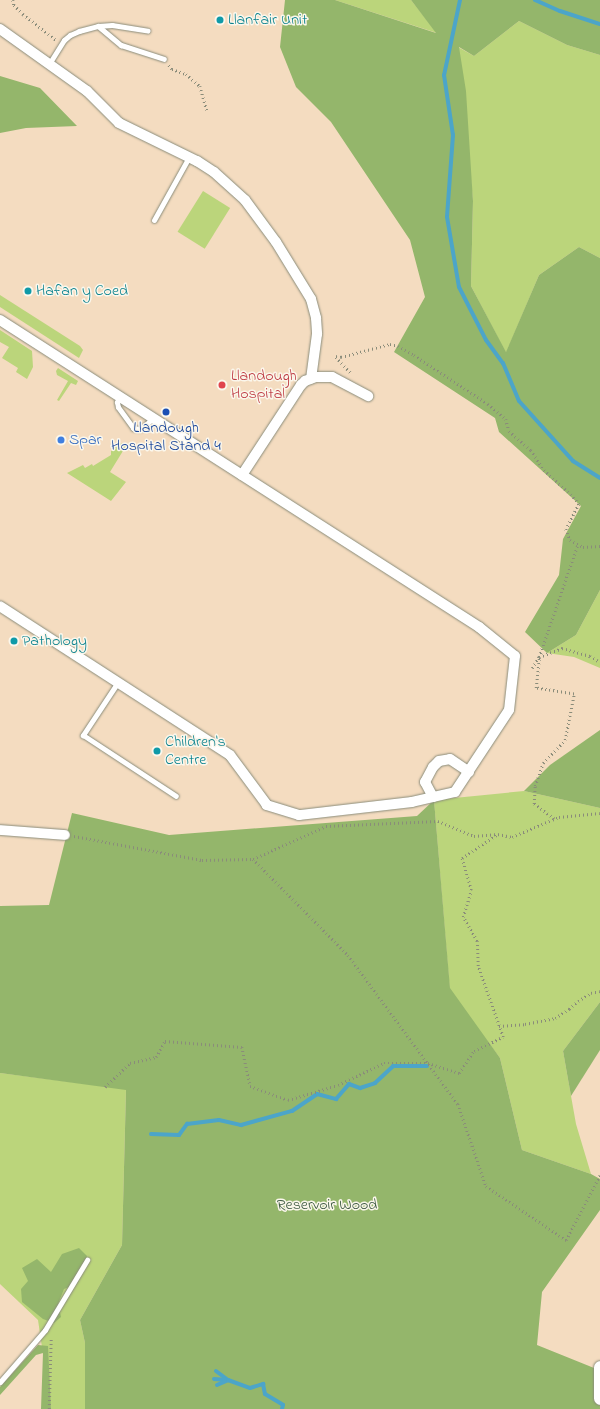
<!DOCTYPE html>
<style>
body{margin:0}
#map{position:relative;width:600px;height:1409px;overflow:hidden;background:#f4dcc0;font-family:"Indie Flower",sans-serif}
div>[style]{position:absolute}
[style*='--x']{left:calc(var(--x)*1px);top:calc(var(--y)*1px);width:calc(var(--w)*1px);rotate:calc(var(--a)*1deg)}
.green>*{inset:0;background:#bbd57b;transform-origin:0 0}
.forest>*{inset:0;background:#94b66b}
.stream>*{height:4px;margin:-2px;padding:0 2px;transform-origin:2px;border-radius:2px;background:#4ca5c9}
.path>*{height:2.5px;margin-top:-1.25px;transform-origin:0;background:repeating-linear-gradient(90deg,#8a8c7a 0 1px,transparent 0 4px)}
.roads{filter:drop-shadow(0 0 1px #8a8c7a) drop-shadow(0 0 1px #8a8c7a)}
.service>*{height:5px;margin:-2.5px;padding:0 2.5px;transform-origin:2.5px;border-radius:2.5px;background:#fff}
.minor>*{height:10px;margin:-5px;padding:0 5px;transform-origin:5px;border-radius:5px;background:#fff}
.tertiary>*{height:13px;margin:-6.5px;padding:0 6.5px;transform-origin:6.5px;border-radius:6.5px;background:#fff}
.dots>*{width:11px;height:11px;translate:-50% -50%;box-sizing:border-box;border:2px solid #fbf7ec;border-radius:50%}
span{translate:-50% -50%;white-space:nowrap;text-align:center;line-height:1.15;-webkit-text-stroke:3px #fbf7ec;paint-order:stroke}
.culture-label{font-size:16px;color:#0d838f}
.left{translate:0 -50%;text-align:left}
.health-label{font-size:16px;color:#be3a42}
.transit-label{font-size:16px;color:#164399}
.shop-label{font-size:16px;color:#366cbe}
.park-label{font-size:16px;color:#3e5b42}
</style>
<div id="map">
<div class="green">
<i style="clip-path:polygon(335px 0,411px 0,437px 33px)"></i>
<i style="clip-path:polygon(519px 21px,567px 45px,600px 55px,600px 258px,579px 247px,539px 275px,506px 353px,471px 286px,473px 201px,458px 47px,474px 56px)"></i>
<i style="left:203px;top:191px;width:32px;height:48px;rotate:32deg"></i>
<i style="clip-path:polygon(0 295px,80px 346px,83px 350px,79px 358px,0 307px)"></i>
<i style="clip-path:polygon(0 330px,32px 351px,33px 367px,27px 379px,16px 372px,18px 368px,2px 358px,9px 347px,0 342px)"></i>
<i style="clip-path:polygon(58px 368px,78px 381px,76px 385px,71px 383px,59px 401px,57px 400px,68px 381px,57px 375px,56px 371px)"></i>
<i style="clip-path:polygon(122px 443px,126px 446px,110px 472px,126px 482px,111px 501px,67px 473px,83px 465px,85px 468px,92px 464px,93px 466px,111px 455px,111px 451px,116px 449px,115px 446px)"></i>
<i style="clip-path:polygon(600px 590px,600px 668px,574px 657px,547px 653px,576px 635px)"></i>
<i style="clip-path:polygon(524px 791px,600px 808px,600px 1002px,563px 1051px,576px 1124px,591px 1174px,522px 1150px,500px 1058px,450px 992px,434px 800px)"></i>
<i style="clip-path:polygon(0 1073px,126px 1089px,122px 1245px,80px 1320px,85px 1343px,85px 1409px,51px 1409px,38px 1320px,0 1284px)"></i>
</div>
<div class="forest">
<i style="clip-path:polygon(285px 0,335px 0,436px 33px,411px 0,600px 0,600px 55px,567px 45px,519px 21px,474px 56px,459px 47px,466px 91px,473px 201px,471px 286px,506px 352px,539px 275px,579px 247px,600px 258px,600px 590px,576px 635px,547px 653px,525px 632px,559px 575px,563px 539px,581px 506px,499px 432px,495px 418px,394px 352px,425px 297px,410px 240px,331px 122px,296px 87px,280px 47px)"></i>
<i style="clip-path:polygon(0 76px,40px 88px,77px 126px,26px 128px,0 133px)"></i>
<i style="clip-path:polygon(600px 730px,600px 808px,524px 791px,550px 765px)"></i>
<i style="clip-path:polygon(434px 800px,450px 988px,500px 1058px,522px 1150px,591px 1174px,600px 1179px,600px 1210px,542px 1292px,537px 1345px,599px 1370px,600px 1409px,85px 1409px,85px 1343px,80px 1320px,122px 1245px,126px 1090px,0 1073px,0 906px,49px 905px,72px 813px,169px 835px,417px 816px)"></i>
<i style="clip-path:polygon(600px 1002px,600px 1050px,571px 1096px,563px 1051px)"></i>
<i style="clip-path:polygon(79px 1248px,87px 1256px,82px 1274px,77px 1284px,64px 1289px,58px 1304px,61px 1317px,54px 1323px,43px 1319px,22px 1302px,21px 1289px,28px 1281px,22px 1268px,37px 1259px,51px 1272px,62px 1254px)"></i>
<i style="clip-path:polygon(38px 1345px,48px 1346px,51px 1409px,41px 1409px,43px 1353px,36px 1355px,0 1395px,0 1387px)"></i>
</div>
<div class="stream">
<i style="--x:460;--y:0;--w:77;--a:102"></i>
<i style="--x:444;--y:75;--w:61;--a:81.5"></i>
<i style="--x:453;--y:135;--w:82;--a:94.2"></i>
<i style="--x:447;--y:217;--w:71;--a:80.3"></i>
<i style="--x:459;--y:287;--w:59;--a:63"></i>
<i style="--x:486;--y:340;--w:29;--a:54"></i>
<i style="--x:503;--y:363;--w:41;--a:67.2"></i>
<i style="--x:519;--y:401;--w:81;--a:48"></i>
<i style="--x:573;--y:461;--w:32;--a:32"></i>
<i style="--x:535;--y:0;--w:27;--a:24"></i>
<i style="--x:560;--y:11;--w:42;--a:18"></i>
<i style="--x:151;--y:1134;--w:28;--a:2"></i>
<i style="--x:179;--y:1135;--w:14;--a:-54"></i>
<i style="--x:187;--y:1124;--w:32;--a:-7"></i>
<i style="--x:219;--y:1120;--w:23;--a:13"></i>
<i style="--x:241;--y:1125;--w:53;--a:-15.4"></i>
<i style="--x:292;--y:1111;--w:30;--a:-34"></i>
<i style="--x:317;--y:1094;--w:20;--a:15"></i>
<i style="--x:336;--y:1099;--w:20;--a:-49"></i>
<i style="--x:349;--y:1084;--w:12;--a:20"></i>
<i style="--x:360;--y:1088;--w:16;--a:-18"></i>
<i style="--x:375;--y:1083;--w:25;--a:-43"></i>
<i style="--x:393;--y:1066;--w:34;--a:0"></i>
<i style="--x:216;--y:1371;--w:15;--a:37"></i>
<i style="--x:214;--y:1379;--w:13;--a:4"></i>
<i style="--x:217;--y:1385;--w:12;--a:-24"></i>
<i style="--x:228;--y:1380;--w:23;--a:20"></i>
<i style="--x:250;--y:1388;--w:14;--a:-17"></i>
<i style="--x:263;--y:1384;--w:10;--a:79"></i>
<i style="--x:265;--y:1394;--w:21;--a:31"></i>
<i style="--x:283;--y:1405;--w:4;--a:104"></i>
</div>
<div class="path">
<i style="--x:13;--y:0;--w:5;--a:79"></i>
<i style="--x:14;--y:5;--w:13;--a:45"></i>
<i style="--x:23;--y:14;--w:42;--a:38.2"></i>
<i style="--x:169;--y:65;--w:5;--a:53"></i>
<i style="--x:172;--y:69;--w:15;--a:20"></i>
<i style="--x:186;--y:74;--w:18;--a:41"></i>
<i style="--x:200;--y:86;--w:25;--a:74"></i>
<i style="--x:336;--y:356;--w:5;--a:11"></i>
<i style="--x:341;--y:357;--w:51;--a:-14.9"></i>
<i style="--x:390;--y:344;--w:8;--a:14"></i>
<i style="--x:398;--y:346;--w:18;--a:29"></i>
<i style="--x:414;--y:355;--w:89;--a:33.5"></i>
<i style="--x:488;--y:404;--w:23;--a:40"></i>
<i style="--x:506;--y:419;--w:12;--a:76"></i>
<i style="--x:509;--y:431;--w:29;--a:41"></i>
<i style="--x:531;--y:450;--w:24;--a:57"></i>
<i style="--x:544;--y:470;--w:36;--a:42"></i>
<i style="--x:571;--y:494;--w:13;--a:51"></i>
<i style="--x:579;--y:504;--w:28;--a:117"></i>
<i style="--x:566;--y:529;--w:12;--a:70"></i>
<i style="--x:570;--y:540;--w:15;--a:28"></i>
<i style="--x:583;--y:547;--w:17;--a:-3"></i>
<i style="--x:336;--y:357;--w:23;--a:47"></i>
<i style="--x:532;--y:668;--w:13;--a:-58"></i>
<i style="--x:539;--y:657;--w:25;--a:-21"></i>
<i style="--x:562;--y:648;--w:29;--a:16"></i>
<i style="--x:590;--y:656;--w:12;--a:31"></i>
<i style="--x:554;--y:819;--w:25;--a:-143"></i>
<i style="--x:534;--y:804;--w:18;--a:-87"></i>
<i style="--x:535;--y:786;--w:24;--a:-71"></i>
<i style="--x:543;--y:763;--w:32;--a:-46"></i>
<i style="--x:565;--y:740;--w:47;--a:-78.9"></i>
<i style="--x:574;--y:694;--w:38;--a:-171"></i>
<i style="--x:536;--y:688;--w:31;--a:-84"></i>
<i style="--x:539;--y:657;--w:120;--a:-71"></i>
<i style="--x:74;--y:836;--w:130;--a:10.6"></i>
<i style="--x:202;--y:860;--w:51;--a:-1.1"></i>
<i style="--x:253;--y:859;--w:80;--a:-24.3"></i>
<i style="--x:326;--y:826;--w:112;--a:-2.6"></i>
<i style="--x:438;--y:821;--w:39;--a:23"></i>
<i style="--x:474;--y:836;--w:24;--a:-5"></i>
<i style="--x:498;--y:834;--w:14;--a:12"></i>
<i style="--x:512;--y:837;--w:51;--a:-23.1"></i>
<i style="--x:559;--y:817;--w:41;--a:-5.6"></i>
<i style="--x:253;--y:859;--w:135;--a:45.3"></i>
<i style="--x:348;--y:955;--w:185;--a:53.6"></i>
<i style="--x:458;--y:1104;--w:87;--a:71.1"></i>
<i style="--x:486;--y:1186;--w:97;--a:34"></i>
<i style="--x:566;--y:1240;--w:73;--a:-62.4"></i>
<i style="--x:499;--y:1026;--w:26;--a:-4"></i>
<i style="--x:525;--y:1024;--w:31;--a:-11"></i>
<i style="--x:555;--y:1018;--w:17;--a:-33"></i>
<i style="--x:569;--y:1009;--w:12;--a:-42"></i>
<i style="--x:578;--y:1001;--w:15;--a:-32"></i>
<i style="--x:591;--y:993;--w:9;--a:-13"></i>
<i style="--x:105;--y:1087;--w:35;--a:-44"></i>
<i style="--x:130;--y:1063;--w:27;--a:-13"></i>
<i style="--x:156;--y:1057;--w:18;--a:-61"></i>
<i style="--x:165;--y:1041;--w:77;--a:4.5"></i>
<i style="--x:242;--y:1047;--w:40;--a:78"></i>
<i style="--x:250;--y:1086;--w:40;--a:20.2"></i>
<i style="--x:288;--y:1100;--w:52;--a:-16.7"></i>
<i style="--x:338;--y:1085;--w:51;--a:-25.6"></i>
<i style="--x:384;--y:1063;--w:44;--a:0"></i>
<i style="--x:428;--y:1063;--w:33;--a:18"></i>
<i style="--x:459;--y:1073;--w:27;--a:-56"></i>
<i style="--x:474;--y:1051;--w:32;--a:-26"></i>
<i style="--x:503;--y:1037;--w:75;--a:-109.4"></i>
<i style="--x:478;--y:966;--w:25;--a:-92"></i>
<i style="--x:477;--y:941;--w:28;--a:-120"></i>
<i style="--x:463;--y:917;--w:28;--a:-73"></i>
<i style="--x:471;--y:890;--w:33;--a:-106"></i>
<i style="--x:462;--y:858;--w:43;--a:-33.7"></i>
<i style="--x:49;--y:1409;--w:72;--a:-88.4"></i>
</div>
<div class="roads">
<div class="service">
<i style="--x:98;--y:26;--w:30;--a:40"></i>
<i style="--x:121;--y:45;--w:45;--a:18"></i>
<i style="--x:49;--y:64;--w:28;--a:-58"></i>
<i style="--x:64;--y:40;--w:8;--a:-40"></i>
<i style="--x:70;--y:35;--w:10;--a:-24"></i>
<i style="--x:79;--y:31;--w:20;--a:-15"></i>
<i style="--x:98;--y:26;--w:14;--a:-4"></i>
<i style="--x:112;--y:25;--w:36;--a:9"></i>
<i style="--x:154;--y:220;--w:72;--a:-60.9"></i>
<i style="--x:120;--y:397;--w:6;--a:121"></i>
<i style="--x:117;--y:402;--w:5;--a:79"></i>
<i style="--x:118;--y:407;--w:26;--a:54"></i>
<i style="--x:133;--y:428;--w:6;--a:9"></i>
<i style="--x:139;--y:429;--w:4;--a:-27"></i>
<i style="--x:143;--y:427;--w:13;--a:-42"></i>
<i style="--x:118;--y:682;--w:64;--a:123.4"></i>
<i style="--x:83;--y:735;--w:111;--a:33.3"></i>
<i style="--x:0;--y:1382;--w:69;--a:-49.1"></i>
<i style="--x:45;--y:1330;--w:82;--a:-59"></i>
</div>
<div class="minor">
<i style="--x:0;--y:29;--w:107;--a:35.5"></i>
<i style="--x:87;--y:91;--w:45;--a:45"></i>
<i style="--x:119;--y:123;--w:87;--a:26"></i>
<i style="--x:197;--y:161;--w:20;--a:33"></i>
<i style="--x:214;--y:172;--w:42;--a:42.1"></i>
<i style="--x:245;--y:200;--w:52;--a:53.6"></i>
<i style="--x:276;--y:242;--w:67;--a:58.4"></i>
<i style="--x:311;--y:299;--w:20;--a:75"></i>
<i style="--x:316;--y:318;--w:16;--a:86"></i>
<i style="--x:317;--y:334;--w:45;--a:97.6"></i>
<i style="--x:0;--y:320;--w:569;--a:32.66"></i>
<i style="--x:479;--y:627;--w:46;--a:38.9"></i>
<i style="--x:515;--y:656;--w:54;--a:96.3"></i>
<i style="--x:509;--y:710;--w:98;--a:123.4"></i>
<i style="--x:455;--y:792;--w:44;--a:166.9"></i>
<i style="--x:412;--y:802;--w:114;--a:173.4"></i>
<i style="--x:299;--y:815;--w:34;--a:-163"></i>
<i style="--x:267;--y:805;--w:62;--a:-126.5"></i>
<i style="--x:230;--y:755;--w:274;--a:-147.1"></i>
<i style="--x:242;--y:475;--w:108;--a:-56.8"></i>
<i style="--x:301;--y:385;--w:6;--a:-45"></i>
<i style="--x:305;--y:381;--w:12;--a:-20"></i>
<i style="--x:316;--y:377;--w:16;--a:0"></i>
<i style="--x:332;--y:377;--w:41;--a:27.8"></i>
<i style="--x:433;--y:797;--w:17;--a:-118"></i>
<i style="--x:425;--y:782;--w:17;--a:-62"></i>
<i style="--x:433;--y:767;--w:8;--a:-45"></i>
<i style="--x:439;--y:761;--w:11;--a:-10"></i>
<i style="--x:450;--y:759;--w:23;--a:34"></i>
<i style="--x:0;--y:830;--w:65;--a:4.4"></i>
</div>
<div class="tertiary">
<i style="--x:600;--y:1367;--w:31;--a:90"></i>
</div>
</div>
<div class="dots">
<i style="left:220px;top:20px;background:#0f9aa8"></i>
<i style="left:28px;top:291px;background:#0f9aa8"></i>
<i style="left:222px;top:385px;background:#e0444e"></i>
<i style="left:166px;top:412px;background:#1a4fb4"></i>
<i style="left:61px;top:440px;background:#3f7fe0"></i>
<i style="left:14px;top:641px;background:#0f9aa8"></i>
<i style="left:157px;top:751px;background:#0f9aa8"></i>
</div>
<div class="culture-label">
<span class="left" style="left:228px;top:20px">Llanfair Unit</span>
<span class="left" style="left:36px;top:291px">Hafan y Coed</span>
<span class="left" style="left:22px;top:641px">Pathology</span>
<span class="left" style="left:165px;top:751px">Children's<br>Centre</span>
</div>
<div class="health-label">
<span class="left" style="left:231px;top:385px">Llandough<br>Hospital</span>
</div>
<div class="transit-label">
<span style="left:166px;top:437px">Llandough<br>Hospital Stand 4</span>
</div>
<div class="shop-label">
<span class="left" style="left:69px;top:440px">Spar</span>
</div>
<div class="park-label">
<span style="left:327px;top:1205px">Reservoir Wood</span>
</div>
</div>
